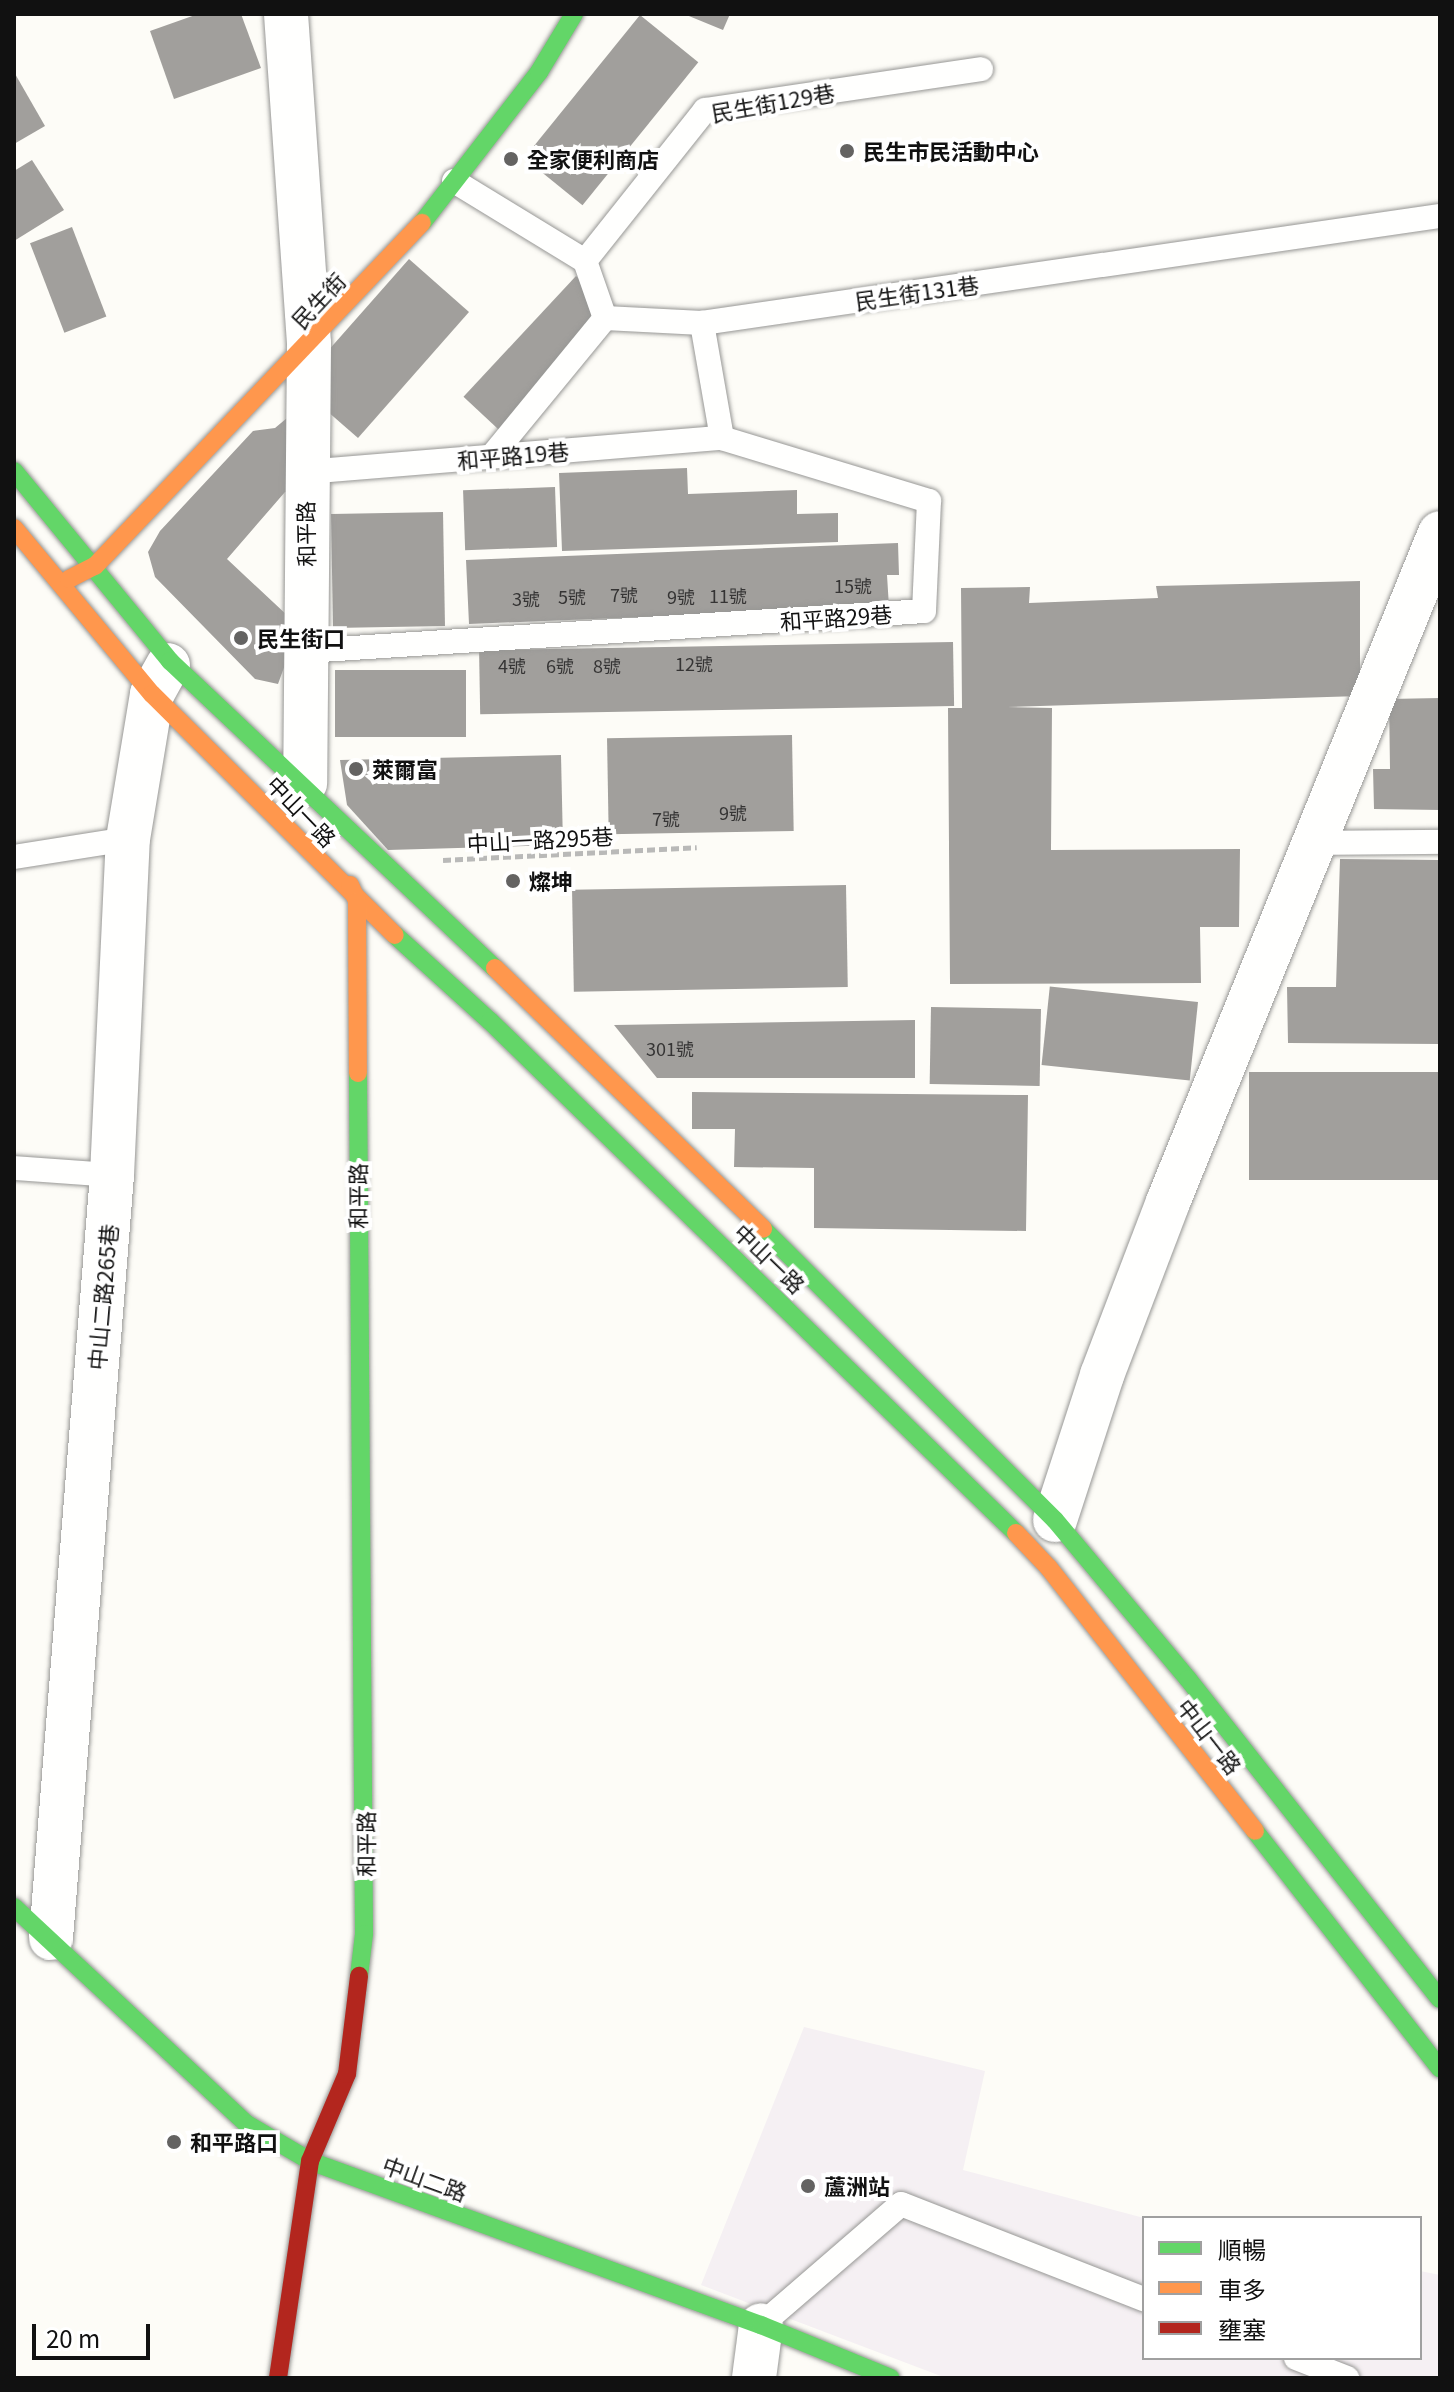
<!DOCTYPE html>
<meta charset="utf-8">
<style>
body{margin:0}
#map{position:relative;width:1454px;height:2392px;overflow:hidden;background:#fdfcf7;font-family:Georgia,"Noto Sans TC",serif}
div>[style]{position:absolute}
[style*='--x']{left:calc(var(--x)*1px);top:calc(var(--y)*1px);width:calc(var(--w)*1px);rotate:calc(var(--a)*1deg)}
.industrial>*{inset:0;background:#f5f0f3}
.building>*{inset:0;background:#a19f9c;transform-origin:0 0}
.path>*{height:5px;margin-top:-2.5px;transform-origin:0;background:repeating-linear-gradient(90deg,#b9b9b8 0 8px,transparent 0 12px)}
.roads{filter:drop-shadow(0 0 2px #979795) drop-shadow(0 0 2px #979795)}
.lane>*{height:24px;margin:-12px;padding:0 12px;transform-origin:12px;border-radius:12px;background:#fffffe}
.street>*{height:44px;margin:-22px;padding:0 22px;transform-origin:22px;border-radius:22px;background:#fffffe}
.fast>*{height:18px;margin:-9px;padding:0 9px;transform-origin:9px;border-radius:9px;background:#63d668}
.slow>*{height:18px;margin:-9px;padding:0 9px;transform-origin:9px;border-radius:9px;background:#ff974d}
.jam>*{height:18px;margin:-9px;padding:0 9px;transform-origin:9px;border-radius:9px;background:#b3261e}
.dots>*{width:22px;height:22px;translate:-50% -50%;box-sizing:border-box;border:4px solid #fff;border-radius:50%}
span{translate:-50% -50%;white-space:nowrap;text-align:center;line-height:1.15;-webkit-text-stroke:8px #fff;paint-order:stroke}
.number-label{font-size:18px;color:#353434}
.number-label span{-webkit-text-stroke-width:0}
.street-label{font-size:22px;color:#111}
.poi-label{font-size:22px;color:#111;font-weight:700}
.left{translate:0 -50%;text-align:left}
.frame{position:absolute;inset:0;border:16px solid #111;pointer-events:none}
.legend{position:absolute;left:1142px;top:2216px;width:280px;height:144px;box-sizing:border-box;background:#fff;border:2px solid #a0a0a0;margin:0;padding:10px 14px;list-style:none;font-size:24px;color:#111}
.legend li{display:flex;align-items:center;gap:16px;height:40px}
.legend b{width:40px;border:2px solid #a0a0a0}
.scale{position:absolute;left:32px;top:2324px;width:118px;height:36px;box-sizing:border-box;border:4px solid #111;border-top:0;padding-left:10px;font-size:24px;line-height:28px;white-space:nowrap;color:#111;-webkit-text-stroke:6px #fff;paint-order:stroke}
</style>
<div id="map">
<div class="industrial">
<i style="clip-path:polygon(804px 2027px,985px 2071px,963px 2170px,1144px 2218px,1144px 2358px,1420px 2358px,1420px 2271px,1440px 2275px,1440px 2378px,946px 2378px,701px 2285px)"></i>
</div>
<div class="building">
<i style="clip-path:polygon(198px 14px,241px 14px,261px 68px,174px 99px,150px 31px)"></i>
<i style="clip-path:polygon(684px 14px,730px 14px,723px 30px)"></i>
<i style="left:640px;top:15px;width:75px;height:184px;rotate:39deg"></i>
<i style="clip-path:polygon(14px 72px,45px 126px,14px 144px)"></i>
<i style="clip-path:polygon(32px 160px,64px 210px,14px 241px,14px 171px)"></i>
<i style="left:72px;top:227px;width:96px;height:45px;rotate:69deg"></i>
<i style="clip-path:polygon(409px 259px,469px 312px,358px 438px,319px 404px,319px 361px)"></i>
<i style="left:576px;top:276px;width:52px;height:165px;rotate:43deg"></i>
<i style="clip-path:polygon(287px 418px,300px 492px,285px 492px,227px 559px,289px 617px,286px 662px,278px 684px,255px 679px,155px 577px,148px 552px,160px 531px,253px 431px,275px 428px)"></i>
<i style="clip-path:polygon(687px 468px,688px 494px,797px 490px,797px 514px,838px 513px,838px 542px,562px 551px,559px 473px)"></i>
<i style="left:555px;top:487px;width:60px;height:92px;rotate:88deg"></i>
<i style="left:443px;top:512px;width:114px;height:112px;rotate:89deg"></i>
<i style="clip-path:polygon(898px 543px,899px 575px,887px 575px,889px 607px,469px 624px,466px 560px)"></i>
<i style="clip-path:polygon(1360px 581px,1360px 696px,1007px 707px,1052px 708px,1051px 850px,1240px 849px,1239px 927px,1200px 927px,1201px 983px,950px 984px,948px 708px,962px 708px,961px 588px,1030px 587px,1029px 603px,1158px 598px,1156px 586px)"></i>
<i style="left:953px;top:642px;width:64px;height:474px;rotate:89deg"></i>
<i style="left:466px;top:670px;width:67px;height:131px;rotate:90deg"></i>
<i style="clip-path:polygon(1440px 698px,1440px 810px,1374px 809px,1373px 769px,1390px 769px,1389px 699px)"></i>
<i style="left:792px;top:735px;width:96px;height:185px;rotate:89deg"></i>
<i style="clip-path:polygon(561px 755px,563px 845px,388px 850px,347px 805px,340px 760px)"></i>
<i style="clip-path:polygon(1340px 859px,1440px 860px,1440px 1044px,1288px 1043px,1287px 987px,1336px 987px)"></i>
<i style="left:846px;top:885px;width:102px;height:274px;rotate:89deg"></i>
<i style="left:1198px;top:1002px;width:79px;height:149px;rotate:96deg"></i>
<i style="left:931px;top:1007px;width:110px;height:77px;rotate:1deg"></i>
<i style="clip-path:polygon(915px 1020px,915px 1078px,657px 1078px,614px 1025px)"></i>
<i style="left:1440px;top:1072px;width:108px;height:191px;rotate:90deg"></i>
<i style="clip-path:polygon(692px 1092px,1028px 1095px,1026px 1231px,814px 1228px,814px 1168px,734px 1167px,735px 1129px,692px 1129px)"></i>
</div>
<div class="path">
<i style="--x:443;--y:860;--w:254;--a:-2.9"></i>
</div>
<div class="roads">
<div class="lane">
<i style="--x:454;--y:181;--w:153;--a:31.4"></i>
<i style="--x:585;--y:261;--w:60;--a:70.7"></i>
<i style="--x:605;--y:318;--w:97;--a:3"></i>
<i style="--x:702;--y:323;--w:746;--a:-8.25"></i>
<i style="--x:585;--y:261;--w:193;--a:-51.5"></i>
<i style="--x:705;--y:110;--w:279;--a:-8.4"></i>
<i style="--x:491;--y:457;--w:180;--a:-50.6"></i>
<i style="--x:305;--y:472;--w:418;--a:-4.7"></i>
<i style="--x:306;--y:651;--w:619;--a:-3.7"></i>
<i style="--x:924;--y:611;--w:110;--a:-87.4"></i>
<i style="--x:929;--y:501;--w:216;--a:-163.1"></i>
<i style="--x:722;--y:438;--w:117;--a:-99.9"></i>
<i style="--x:1315;--y:843;--w:125;--a:-0.5"></i>
<i style="--x:14;--y:857;--w:115;--a:-9"></i>
<i style="--x:14;--y:1168;--w:98;--a:4.1"></i>
<i style="--x:761;--y:2325;--w:185;--a:-40.8"></i>
<i style="--x:901;--y:2204;--w:261;--a:21.4"></i>
<i style="--x:1296;--y:2358;--w:55;--a:21.4"></i>
</div>
<div class="street">
<i style="--x:286;--y:14;--w:331;--a:86"></i>
<i style="--x:309;--y:344;--w:439;--a:90.5"></i>
<i style="--x:1055;--y:1520;--w:152;--a:-72"></i>
<i style="--x:1102;--y:1375;--w:185;--a:-69.1"></i>
<i style="--x:1168;--y:1202;--w:722;--a:-67.87"></i>
<i style="--x:51;--y:1938;--w:765;--a:-85.43"></i>
<i style="--x:112;--y:1175;--w:336;--a:-87.3"></i>
<i style="--x:128;--y:839;--w:147;--a:-80.6"></i>
<i style="--x:152;--y:694;--w:33;--a:-61"></i>
<i style="--x:754;--y:2378;--w:53;--a:-82.5"></i>
</div>
<div class="fast">
<i style="--x:422;--y:223;--w:191;--a:-52.2"></i>
<i style="--x:539;--y:72;--w:68;--a:-58.9"></i>
<i style="--x:14;--y:471;--w:246;--a:50.6"></i>
<i style="--x:170;--y:661;--w:447;--a:43.4"></i>
<i style="--x:395;--y:935;--w:128;--a:42.2"></i>
<i style="--x:490;--y:1021;--w:734;--a:44.23"></i>
<i style="--x:358;--y:1073;--w:861;--a:89.6"></i>
<i style="--x:364;--y:1934;--w:42;--a:96.8"></i>
<i style="--x:763;--y:1229;--w:412;--a:44.9"></i>
<i style="--x:1055;--y:1520;--w:207;--a:50.1"></i>
<i style="--x:1188;--y:1679;--w:407;--a:51.8"></i>
<i style="--x:1255;--y:1831;--w:301;--a:52.1"></i>
<i style="--x:14;--y:1907;--w:318;--a:43"></i>
<i style="--x:247;--y:2124;--w:73;--a:30.4"></i>
<i style="--x:310;--y:2161;--w:480;--a:20"></i>
<i style="--x:761;--y:2325;--w:140;--a:22.2"></i>
</div>
<div class="slow">
<i style="--x:14;--y:528;--w:216;--a:50.3"></i>
<i style="--x:152;--y:694;--w:342;--a:44.8"></i>
<i style="--x:69;--y:579;--w:29;--a:-27"></i>
<i style="--x:95;--y:566;--w:474;--a:-46.4"></i>
<i style="--x:350;--y:885;--w:17;--a:66"></i>
<i style="--x:357;--y:901;--w:172;--a:89.7"></i>
<i style="--x:495;--y:968;--w:374;--a:44.2"></i>
<i style="--x:1016;--y:1533;--w:48;--a:46.7"></i>
<i style="--x:1049;--y:1568;--w:334;--a:51.9"></i>
</div>
<div class="jam">
<i style="--x:278;--y:2378;--w:219;--a:-81.6"></i>
<i style="--x:310;--y:2161;--w:95;--a:-67"></i>
<i style="--x:347;--y:2074;--w:99;--a:-83"></i>
</div>
</div>
<div class="dots">
<i style="left:847px;top:151px;background:#646362"></i>
<i style="left:511px;top:159px;background:#646362"></i>
<i style="left:241px;top:638px;background:#646362"></i>
<i style="left:356px;top:769px;background:#646362"></i>
<i style="left:513px;top:881px;background:#646362"></i>
<i style="left:174px;top:2142px;background:#646362"></i>
<i style="left:808px;top:2186px;background:#646362"></i>
</div>
<div class="number-label">
<span style="left:853px;top:585px">15號</span>
<span style="left:624px;top:594px">7號</span>
<span style="left:728px;top:595px">11號</span>
<span style="left:572px;top:596px">5號</span>
<span style="left:681px;top:596px">9號</span>
<span style="left:526px;top:598px">3號</span>
<span style="left:694px;top:663px">12號</span>
<span style="left:512px;top:665px">4號</span>
<span style="left:560px;top:665px">6號</span>
<span style="left:607px;top:665px">8號</span>
<span style="left:733px;top:812px">9號</span>
<span style="left:666px;top:818px">7號</span>
<span style="left:670px;top:1048px">301號</span>
</div>
<div class="street-label">
<span style="left:773px;top:102px;rotate:-10deg">民生街129巷</span>
<span style="left:917px;top:292px;rotate:-8deg">民生街131巷</span>
<span style="left:318px;top:300px;rotate:-47deg">民生街</span>
<span style="left:513px;top:455px;rotate:-5deg">和平路19巷</span>
<span style="left:305px;top:534px;rotate:-91deg">和平路</span>
<span style="left:836px;top:617px;rotate:-4deg">和平路29巷</span>
<span style="left:302px;top:811px;rotate:46deg">中山一路</span>
<span style="left:540px;top:839px;rotate:-3deg">中山一路295巷</span>
<span style="left:357px;top:1196px;rotate:-90deg">和平路</span>
<span style="left:770px;top:1258px;rotate:44deg">中山一路</span>
<span style="left:102px;top:1297px;rotate:-85deg">中山二路265巷</span>
<span style="left:1210px;top:1736px;rotate:52deg">中山一路</span>
<span style="left:365px;top:1844px;rotate:-90deg">和平路</span>
<span style="left:425px;top:2178px;rotate:20deg">中山二路</span>
</div>
<div class="poi-label">
<span class="left" style="left:863px;top:151px">民生市民活動中心</span>
<span class="left" style="left:527px;top:159px">全家便利商店</span>
<span class="left" style="left:257px;top:638px">民生街口</span>
<span class="left" style="left:372px;top:769px">萊爾富</span>
<span class="left" style="left:529px;top:881px">燦坤</span>
<span class="left" style="left:190px;top:2142px">和平路口</span>
<span class="left" style="left:824px;top:2186px">蘆洲站</span>
</div>
<div class="frame"></div>
<ul class="legend">
<li><b style="height:10px;background:#63d668"></b>順暢</li>
<li><b style="height:10px;background:#ff974d"></b>車多</li>
<li><b style="height:10px;background:#b3261e"></b>壅塞</li>
</ul>
<div class="scale">20 m</div>
</div>
